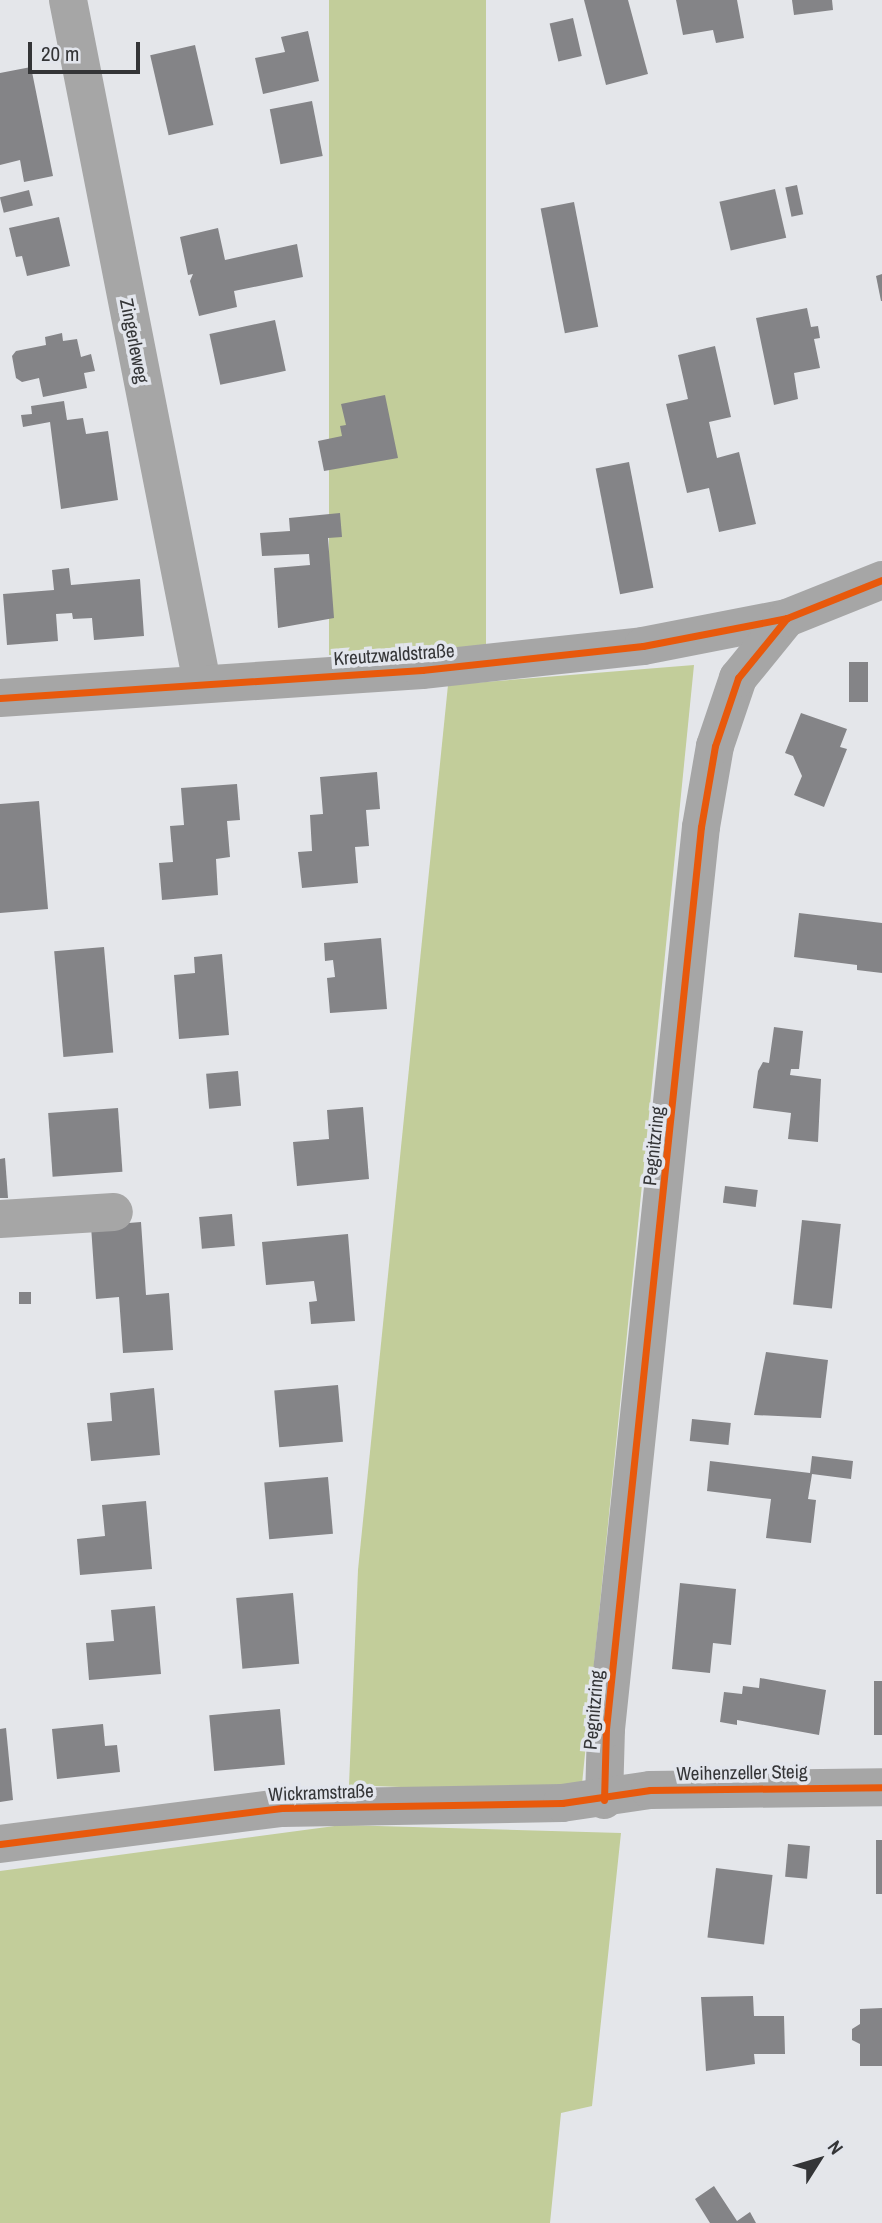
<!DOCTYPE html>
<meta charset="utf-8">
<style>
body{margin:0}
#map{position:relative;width:882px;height:2223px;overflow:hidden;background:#e4e6ea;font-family:"Archivo Narrow",sans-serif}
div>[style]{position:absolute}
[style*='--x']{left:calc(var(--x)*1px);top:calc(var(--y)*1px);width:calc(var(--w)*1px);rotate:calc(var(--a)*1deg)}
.forest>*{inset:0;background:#c2cd9a;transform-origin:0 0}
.building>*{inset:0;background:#848487;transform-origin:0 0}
.minor>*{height:38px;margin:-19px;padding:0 19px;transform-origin:19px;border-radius:19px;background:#a6a6a6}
.cycleway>*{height:7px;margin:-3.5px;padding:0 3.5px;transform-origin:3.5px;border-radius:3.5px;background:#e8590c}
span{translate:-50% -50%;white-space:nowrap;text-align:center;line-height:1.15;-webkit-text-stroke:7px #e2e5ec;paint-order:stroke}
.street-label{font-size:19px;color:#343537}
.north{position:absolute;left:784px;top:2125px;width:70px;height:70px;-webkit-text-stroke:5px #e2e5ec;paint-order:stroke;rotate:53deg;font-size:19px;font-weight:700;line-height:28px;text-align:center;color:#343537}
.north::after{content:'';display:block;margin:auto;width:24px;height:32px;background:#343537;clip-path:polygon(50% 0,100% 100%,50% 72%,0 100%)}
.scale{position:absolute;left:28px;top:42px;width:112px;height:32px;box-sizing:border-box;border:4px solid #343537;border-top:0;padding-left:9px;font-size:21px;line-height:24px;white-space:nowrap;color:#343537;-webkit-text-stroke:5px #e2e5ec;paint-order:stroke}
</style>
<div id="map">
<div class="forest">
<i style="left:329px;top:0;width:157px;height:655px"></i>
<i style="clip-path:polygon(694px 665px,581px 1794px,349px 1785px,358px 1570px,448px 685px)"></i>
<i style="clip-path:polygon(342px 1825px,621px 1833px,592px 2106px,561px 2113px,550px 2223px,0 2223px,0 1871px)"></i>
</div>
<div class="building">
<i style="clip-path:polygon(584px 0,628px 0,648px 74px,606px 85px)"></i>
<i style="clip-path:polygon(676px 0,737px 0,744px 38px,716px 43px,713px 30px,683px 35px)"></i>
<i style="clip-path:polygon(792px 0,832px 0,833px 10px,794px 15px)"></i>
<i style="left:573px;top:18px;width:39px;height:24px;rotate:77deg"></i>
<i style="clip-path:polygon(308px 31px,319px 81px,263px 94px,255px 58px,285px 52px,281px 37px)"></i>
<i style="left:195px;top:45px;width:82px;height:46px;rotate:77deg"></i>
<i style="clip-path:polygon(31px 67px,53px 176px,24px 182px,20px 160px,0 165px,0 73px)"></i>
<i style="left:312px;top:101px;width:56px;height:43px;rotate:79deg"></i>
<i style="left:797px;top:185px;width:30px;height:12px;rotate:78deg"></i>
<i style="left:775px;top:189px;width:50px;height:57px;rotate:77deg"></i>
<i style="left:29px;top:190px;width:16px;height:30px;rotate:76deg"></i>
<i style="left:574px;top:202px;width:127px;height:34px;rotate:79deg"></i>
<i style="clip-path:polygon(59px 217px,70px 266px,27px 276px,22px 256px,16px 257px,9px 228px)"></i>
<i style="clip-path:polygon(218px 228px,225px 260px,297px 244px,303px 277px,234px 291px,237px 307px,199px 316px,190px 281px,193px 274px,188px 275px,180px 237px)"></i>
<i style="clip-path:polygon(882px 274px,882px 301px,881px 301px,876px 276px)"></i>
<i style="clip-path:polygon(807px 308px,811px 327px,818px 326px,820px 338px,814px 339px,820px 368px,794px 373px,798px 399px,774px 405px,756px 318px)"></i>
<i style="left:275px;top:320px;width:52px;height:67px;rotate:78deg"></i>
<i style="clip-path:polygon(62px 333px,63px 341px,77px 339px,81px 357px,91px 354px,95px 371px,84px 373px,87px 388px,43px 397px,39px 378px,22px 382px,16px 378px,12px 356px,16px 351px,46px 345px,45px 337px)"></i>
<i style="clip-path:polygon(715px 346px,731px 417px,709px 422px,717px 458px,739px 452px,756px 524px,719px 532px,709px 488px,687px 493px,666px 404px,688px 399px,678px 355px)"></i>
<i style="clip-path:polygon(385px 395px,398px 458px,324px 471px,318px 441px,342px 436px,340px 426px,346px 425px,341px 404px)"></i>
<i style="clip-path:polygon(64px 401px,67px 420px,83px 418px,86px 434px,108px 431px,118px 500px,61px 509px,50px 422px,23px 427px,21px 415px,32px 414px,31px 406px)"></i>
<i style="left:629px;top:462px;width:128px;height:34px;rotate:79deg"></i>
<i style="clip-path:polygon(340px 513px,342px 537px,328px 538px,334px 618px,278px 628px,274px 568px,310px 565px,309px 554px,262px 556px,260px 533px,290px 531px,289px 518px)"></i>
<i style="clip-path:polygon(69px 568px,71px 585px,140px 579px,144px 636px,94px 640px,92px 618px,73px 619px,72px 613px,56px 614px,58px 641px,7px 645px,3px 594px,54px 590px,52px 570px)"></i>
<i style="left:868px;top:662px;width:40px;height:19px;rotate:90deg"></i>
<i style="clip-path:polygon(801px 713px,847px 729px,840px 747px,847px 749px,824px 807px,794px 795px,802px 776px,793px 756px,785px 753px)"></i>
<i style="clip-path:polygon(377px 772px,380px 809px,366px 810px,369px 846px,355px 847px,358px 883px,302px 888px,298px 852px,312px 851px,310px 815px,323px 814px,320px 777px)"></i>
<i style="clip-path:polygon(237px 784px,240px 820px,227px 821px,230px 857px,216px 859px,218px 895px,162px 900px,159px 863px,173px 862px,170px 826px,184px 825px,181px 788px)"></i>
<i style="clip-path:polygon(39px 801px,48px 909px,0 913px,0 804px)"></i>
<i style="clip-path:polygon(799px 913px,882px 923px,882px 973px,857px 970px,857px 965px,794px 957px)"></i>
<i style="clip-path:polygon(381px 938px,387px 1009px,330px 1013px,327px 978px,335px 977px,333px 960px,325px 961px,324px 943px)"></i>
<i style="left:104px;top:947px;width:106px;height:50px;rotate:85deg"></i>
<i style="clip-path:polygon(222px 954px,229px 1035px,179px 1039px,174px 975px,195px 973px,194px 957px)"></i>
<i style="clip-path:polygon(774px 1027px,803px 1031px,799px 1069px,791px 1069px,790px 1075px,821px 1079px,818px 1142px,788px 1139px,791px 1113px,753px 1108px,758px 1071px,763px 1062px,769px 1063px)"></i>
<i style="left:238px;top:1071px;width:35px;height:32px;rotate:85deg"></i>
<i style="clip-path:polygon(363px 1107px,369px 1179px,297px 1186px,293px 1142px,329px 1139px,327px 1110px)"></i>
<i style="left:118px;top:1108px;width:64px;height:70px;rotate:86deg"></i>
<i style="clip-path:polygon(5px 1158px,8px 1198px,0 1198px,0 1159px)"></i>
<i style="left:725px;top:1186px;width:33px;height:17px;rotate:7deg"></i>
<i style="left:232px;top:1214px;width:32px;height:33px;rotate:85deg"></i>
<i style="left:802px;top:1220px;width:39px;height:85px;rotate:6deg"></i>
<i style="clip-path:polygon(141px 1222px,146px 1295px,169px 1293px,173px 1350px,123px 1353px,119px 1297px,96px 1299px,91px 1226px)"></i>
<i style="clip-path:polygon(348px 1234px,355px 1321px,311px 1324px,309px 1302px,317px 1301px,314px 1281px,266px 1285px,262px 1242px)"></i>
<i style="left:19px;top:1292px;width:12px;height:12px"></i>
<i style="clip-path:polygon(766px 1352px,828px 1360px,821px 1418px,754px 1415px)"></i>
<i style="left:338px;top:1385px;width:57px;height:64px;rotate:85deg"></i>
<i style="clip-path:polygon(154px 1388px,160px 1455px,91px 1461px,87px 1423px,112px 1421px,110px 1393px)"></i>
<i style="left:692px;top:1419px;width:39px;height:22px;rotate:6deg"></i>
<i style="clip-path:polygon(812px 1456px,853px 1461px,851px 1479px,812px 1474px,808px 1499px,816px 1500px,811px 1543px,766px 1538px,771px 1499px,707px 1491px,710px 1461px,810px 1473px)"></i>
<i style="left:328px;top:1477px;width:57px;height:64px;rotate:85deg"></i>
<i style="clip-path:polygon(146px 1501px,152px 1569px,80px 1575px,77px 1539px,105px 1536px,102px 1505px)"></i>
<i style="clip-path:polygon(680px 1583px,736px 1589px,731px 1645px,713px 1643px,710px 1673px,672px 1669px)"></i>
<i style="left:293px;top:1593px;width:71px;height:57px;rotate:85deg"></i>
<i style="clip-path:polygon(155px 1606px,161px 1674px,89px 1680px,86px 1643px,114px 1641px,111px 1610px)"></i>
<i style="clip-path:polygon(760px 1678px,826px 1690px,819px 1735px,737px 1720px,737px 1725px,720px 1722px,724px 1692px,742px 1694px,743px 1686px,759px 1688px)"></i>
<i style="left:874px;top:1681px;width:8px;height:54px"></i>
<i style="left:280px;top:1709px;width:56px;height:71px;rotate:85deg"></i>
<i style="clip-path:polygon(103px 1724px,105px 1746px,117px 1745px,120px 1772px,57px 1779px,52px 1729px)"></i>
<i style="clip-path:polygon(6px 1728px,13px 1800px,0 1802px,0 1729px)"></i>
<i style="left:876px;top:1840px;width:6px;height:54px"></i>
<i style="left:788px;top:1844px;width:22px;height:33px;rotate:5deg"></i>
<i style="left:716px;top:1868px;width:57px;height:70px;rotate:7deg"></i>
<i style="clip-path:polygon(753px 1996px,754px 2016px,784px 2016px,785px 2054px,754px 2054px,755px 2064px,706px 2071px,701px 1997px)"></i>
<i style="clip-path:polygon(882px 2008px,882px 2066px,860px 2066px,860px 2044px,852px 2040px,852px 2029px,860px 2024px,860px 2009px)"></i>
<i style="clip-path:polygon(714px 2186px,737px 2221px,750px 2212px,756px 2223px,710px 2223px,695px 2199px)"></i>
</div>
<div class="minor">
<i style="--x:68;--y:0;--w:696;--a:78.9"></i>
<i style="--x:0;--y:698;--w:423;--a:-3.8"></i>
<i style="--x:422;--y:670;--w:222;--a:-6.2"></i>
<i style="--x:643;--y:646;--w:147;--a:-11"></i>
<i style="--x:0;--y:1219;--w:114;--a:-3.5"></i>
<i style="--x:604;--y:1800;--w:71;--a:-88.4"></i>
<i style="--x:606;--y:1729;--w:907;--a:-83.99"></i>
<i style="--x:701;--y:827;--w:82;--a:-80.2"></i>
<i style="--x:715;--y:746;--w:72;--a:-71.3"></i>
<i style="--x:738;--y:678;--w:77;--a:-50.8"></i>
<i style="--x:787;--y:618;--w:102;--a:-21.8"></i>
<i style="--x:0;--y:1844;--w:284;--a:-7.3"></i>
<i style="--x:282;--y:1808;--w:280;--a:-1"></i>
<i style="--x:562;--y:1803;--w:89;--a:-8.4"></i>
<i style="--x:650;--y:1790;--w:232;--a:-0.7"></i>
</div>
<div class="cycleway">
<i style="--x:0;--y:698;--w:423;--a:-3.8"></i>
<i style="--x:422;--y:670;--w:222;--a:-6.2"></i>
<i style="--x:643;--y:646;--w:147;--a:-11"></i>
<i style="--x:604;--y:1800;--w:71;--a:-88.4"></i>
<i style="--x:606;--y:1729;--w:907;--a:-83.99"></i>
<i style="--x:701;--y:827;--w:82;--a:-80.2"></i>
<i style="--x:715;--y:746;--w:72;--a:-71.3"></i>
<i style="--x:738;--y:678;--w:77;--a:-50.8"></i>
<i style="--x:787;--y:618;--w:102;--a:-21.8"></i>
<i style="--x:0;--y:1844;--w:284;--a:-7.3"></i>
<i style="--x:282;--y:1808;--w:280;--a:-1"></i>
<i style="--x:562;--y:1803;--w:89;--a:-8.4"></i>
<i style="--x:650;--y:1790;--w:232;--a:-0.7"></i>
</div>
<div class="street-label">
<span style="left:134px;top:341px;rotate:79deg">Zingerleweg</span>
<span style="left:394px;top:655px;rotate:-4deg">Kreutzwaldstraße</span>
<span style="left:654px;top:1146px;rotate:-84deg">Pegnitzring</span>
<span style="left:594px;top:1710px;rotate:-85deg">Pegnitzring</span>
<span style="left:742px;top:1773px;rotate:-1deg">Weihenzeller Steig</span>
<span style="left:321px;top:1793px;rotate:-2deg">Wickramstraße</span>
</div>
<div class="north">N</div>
<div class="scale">20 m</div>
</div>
